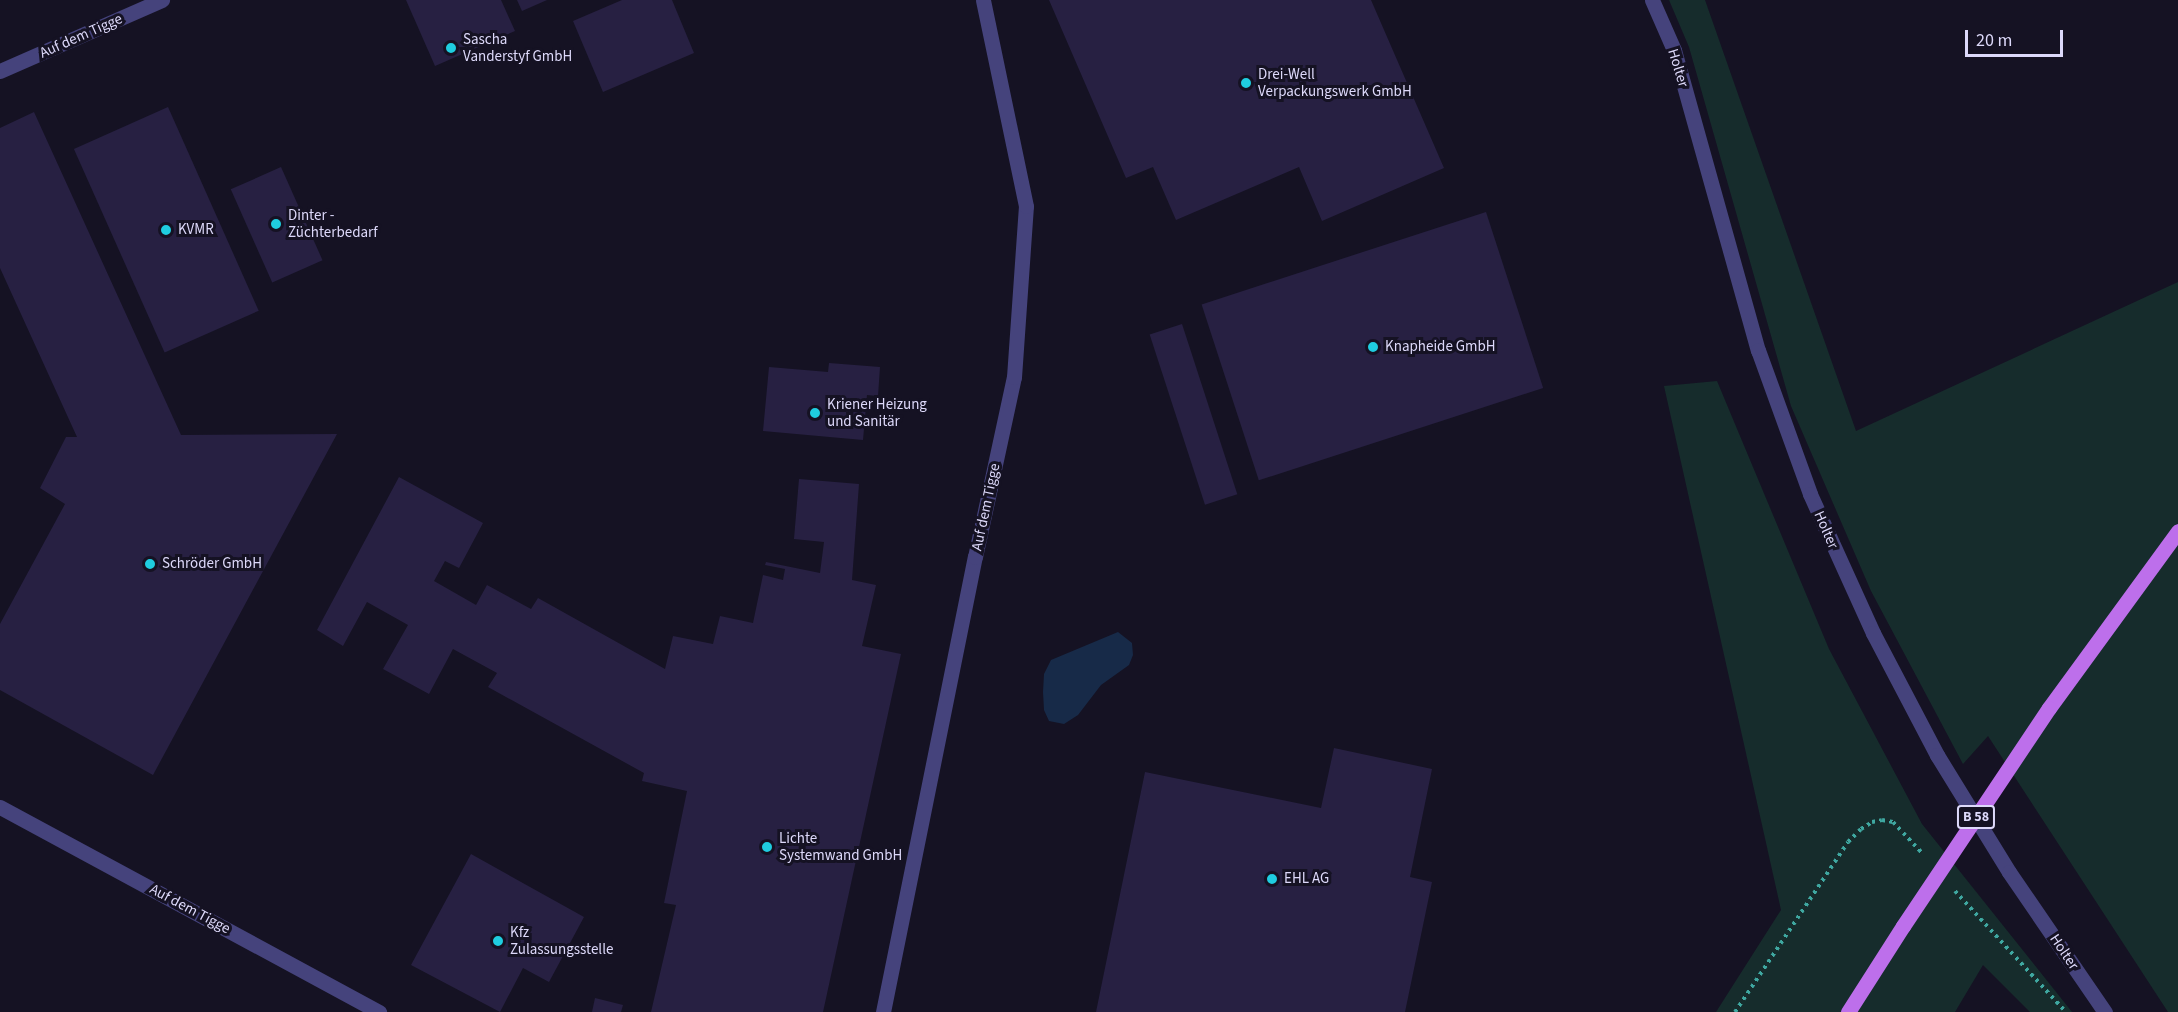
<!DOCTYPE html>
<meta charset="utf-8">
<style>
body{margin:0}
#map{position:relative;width:2178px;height:1012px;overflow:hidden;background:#151223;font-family:"Source Sans 3",sans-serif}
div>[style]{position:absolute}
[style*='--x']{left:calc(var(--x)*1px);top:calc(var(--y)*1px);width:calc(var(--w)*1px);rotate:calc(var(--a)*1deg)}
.green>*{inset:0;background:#162c2c}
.water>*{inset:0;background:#172a48}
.building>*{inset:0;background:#272042;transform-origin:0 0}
.path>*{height:4px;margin-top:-2px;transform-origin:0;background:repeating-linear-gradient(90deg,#3fa8a1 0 3px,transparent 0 7.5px)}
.street>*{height:15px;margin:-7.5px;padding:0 7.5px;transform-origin:7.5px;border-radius:7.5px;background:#45437c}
.primary>*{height:15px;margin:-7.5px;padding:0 7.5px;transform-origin:7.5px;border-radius:7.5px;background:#bd6feb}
.primary-bridge>*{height:15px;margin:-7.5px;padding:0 7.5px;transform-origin:7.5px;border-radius:7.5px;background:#bd6feb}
.dots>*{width:16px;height:16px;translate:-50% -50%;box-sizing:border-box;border:3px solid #151223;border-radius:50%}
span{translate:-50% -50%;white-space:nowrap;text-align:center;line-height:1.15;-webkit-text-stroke:6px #151223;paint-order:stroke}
.shield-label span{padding:2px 4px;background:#151223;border:2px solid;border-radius:4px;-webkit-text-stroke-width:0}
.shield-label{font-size:14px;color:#ddd9fa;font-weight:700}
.street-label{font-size:15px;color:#ddd9fa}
.poi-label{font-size:15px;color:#ddd9fa}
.left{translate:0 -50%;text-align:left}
.scale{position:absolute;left:1965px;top:30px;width:98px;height:27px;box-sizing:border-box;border:3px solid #ddd9fa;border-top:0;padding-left:8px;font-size:18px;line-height:21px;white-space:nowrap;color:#ddd9fa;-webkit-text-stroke:4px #151223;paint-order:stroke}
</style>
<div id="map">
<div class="green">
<i style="clip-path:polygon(1669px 0,1705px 0,1856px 431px,2178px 282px,2178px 1012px,2168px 1012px,1988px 736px,1963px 764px,1871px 591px,1791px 406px,1689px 47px)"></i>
<i style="clip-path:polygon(1717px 381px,1829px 649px,1922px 824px,2072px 1012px,2030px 1012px,1983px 965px,1955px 1012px,1716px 1012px,1781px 910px,1664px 386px)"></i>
</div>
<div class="water">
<i style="clip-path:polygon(1118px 632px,1132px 643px,1133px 655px,1129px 665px,1101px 685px,1078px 715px,1064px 724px,1049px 721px,1044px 710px,1043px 692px,1044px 674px,1051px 660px)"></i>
</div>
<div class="building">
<i style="clip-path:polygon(406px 0,501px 0,515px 31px,435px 66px)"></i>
<i style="clip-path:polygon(517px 0,547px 0,522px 11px)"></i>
<i style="clip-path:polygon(622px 0,672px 0,694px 53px,603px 92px,573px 21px)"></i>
<i style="clip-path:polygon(1049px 0,1371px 0,1444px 168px,1322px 221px,1299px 167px,1176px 220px,1153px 167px,1126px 178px)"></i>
<i style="left:168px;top:107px;width:223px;height:103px;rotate:66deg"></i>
<i style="clip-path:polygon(34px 112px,181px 435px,337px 434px,153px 775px,0 690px,0 624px,65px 504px,40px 488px,66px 437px,77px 437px,0 268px,0 128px)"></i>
<i style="left:281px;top:167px;width:102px;height:55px;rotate:66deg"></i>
<i style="left:1486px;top:212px;width:185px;height:299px;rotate:72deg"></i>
<i style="left:1182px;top:324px;width:179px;height:34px;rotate:72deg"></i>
<i style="clip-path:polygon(829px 363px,880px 367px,878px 396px,867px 395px,863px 440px,763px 431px,769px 367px,828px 372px)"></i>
<i style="clip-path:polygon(399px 477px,483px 523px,459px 568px,445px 561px,434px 581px,476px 605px,487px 585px,531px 609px,538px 598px,665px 669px,673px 636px,713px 644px,720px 616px,753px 623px,763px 575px,783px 580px,785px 569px,765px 565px,766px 562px,820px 573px,824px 542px,794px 539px,799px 479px,859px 484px,852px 580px,876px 585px,862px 646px,901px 654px,823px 1012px,651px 1012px,676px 905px,664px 903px,687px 791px,642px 781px,644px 773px,488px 687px,497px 673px,453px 649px,429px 694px,383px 669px,408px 625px,367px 602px,343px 646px,317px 630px)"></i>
<i style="clip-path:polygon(1334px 748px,1432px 769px,1410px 877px,1432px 882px,1405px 1012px,1096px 1012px,1145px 772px,1321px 808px)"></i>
<i style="clip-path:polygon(471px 854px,584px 917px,549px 982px,523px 968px,500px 1012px,411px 965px)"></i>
<i style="clip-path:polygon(595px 998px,623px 1005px,621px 1012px,592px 1012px)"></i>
</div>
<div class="path">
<i style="--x:1955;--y:891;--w:164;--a:47.5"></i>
<i style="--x:1735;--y:1012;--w:204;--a:-56.4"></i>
<i style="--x:1848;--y:842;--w:18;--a:-45"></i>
<i style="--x:1861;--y:829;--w:13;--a:-32"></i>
<i style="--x:1872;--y:822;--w:10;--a:-11"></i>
<i style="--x:1882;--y:820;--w:11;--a:10"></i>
<i style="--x:1893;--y:822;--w:44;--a:46.8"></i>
</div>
<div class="street">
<i style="--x:1652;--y:0;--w:55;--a:66.3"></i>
<i style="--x:1674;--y:50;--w:312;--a:74.4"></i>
<i style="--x:1758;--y:350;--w:153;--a:70.1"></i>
<i style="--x:1810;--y:494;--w:153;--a:65.6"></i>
<i style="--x:1873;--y:633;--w:138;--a:62.3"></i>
<i style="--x:1937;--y:755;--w:137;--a:58.4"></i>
<i style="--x:2009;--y:872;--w:170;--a:55.6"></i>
<i style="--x:0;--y:71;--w:177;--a:-23.7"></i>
<i style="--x:0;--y:807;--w:431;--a:28.4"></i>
<i style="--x:883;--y:1012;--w:464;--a:-78.6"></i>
<i style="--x:975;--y:557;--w:184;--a:-77.8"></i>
<i style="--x:1014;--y:377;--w:171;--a:-86"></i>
<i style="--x:1026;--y:206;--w:210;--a:-101.8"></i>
</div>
<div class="primary">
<i style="--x:2049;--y:708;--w:219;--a:-53.9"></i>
<i style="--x:1848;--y:1012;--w:102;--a:-57.4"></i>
</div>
<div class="primary-bridge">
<i style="--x:1903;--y:926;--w:262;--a:-56.2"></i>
</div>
<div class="dots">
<i style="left:451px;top:48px;background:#1fcde0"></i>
<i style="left:1246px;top:83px;background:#1fcde0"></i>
<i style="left:276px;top:224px;background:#1fcde0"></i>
<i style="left:166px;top:230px;background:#1fcde0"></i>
<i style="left:1373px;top:347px;background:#1fcde0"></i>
<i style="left:815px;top:413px;background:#1fcde0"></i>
<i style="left:150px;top:564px;background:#1fcde0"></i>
<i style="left:767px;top:847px;background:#1fcde0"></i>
<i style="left:1272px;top:879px;background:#1fcde0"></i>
<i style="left:498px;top:941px;background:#1fcde0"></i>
</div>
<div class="shield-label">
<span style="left:1976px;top:817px">B 58</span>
</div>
<div class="street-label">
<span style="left:81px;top:36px;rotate:-24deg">Auf dem Tigge</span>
<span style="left:1678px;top:68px;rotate:73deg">Holter</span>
<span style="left:986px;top:507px;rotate:-78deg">Auf dem Tigge</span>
<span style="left:1826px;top:530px;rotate:66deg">Holter</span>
<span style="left:190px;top:909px;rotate:28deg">Auf dem Tigge</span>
<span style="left:2064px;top:952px;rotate:56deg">Holter</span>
</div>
<div class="poi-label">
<span class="left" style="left:463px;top:48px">Sascha<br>Vanderstyf GmbH</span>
<span class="left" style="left:1258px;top:83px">Drei-Well<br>Verpackungswerk GmbH</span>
<span class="left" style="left:288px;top:224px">Dinter -<br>Züchterbedarf</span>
<span class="left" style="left:178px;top:230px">KVMR</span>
<span class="left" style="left:1385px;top:347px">Knapheide GmbH</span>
<span class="left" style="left:827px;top:413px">Kriener Heizung<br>und Sanitär</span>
<span class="left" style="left:162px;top:564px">Schröder GmbH</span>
<span class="left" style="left:779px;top:847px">Lichte<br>Systemwand GmbH</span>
<span class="left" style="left:1284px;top:879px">EHL AG</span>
<span class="left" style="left:510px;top:941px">Kfz<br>Zulassungsstelle</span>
</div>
<div class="scale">20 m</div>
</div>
